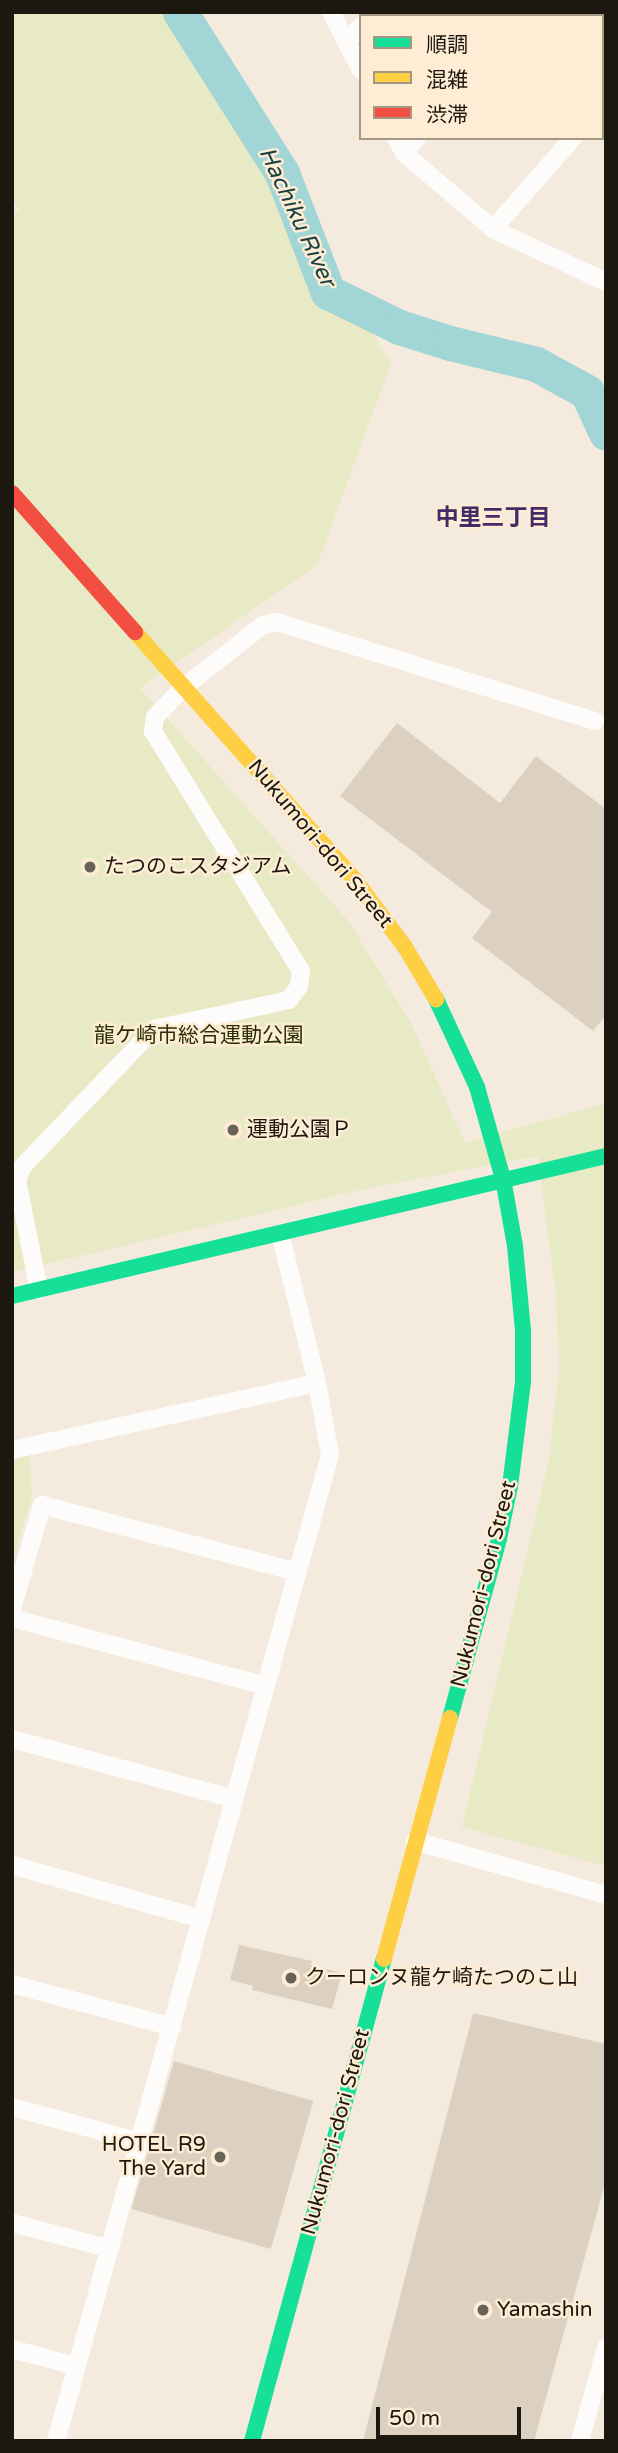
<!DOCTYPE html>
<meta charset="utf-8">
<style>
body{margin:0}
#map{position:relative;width:618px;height:2453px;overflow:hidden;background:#f4ebde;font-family:"Varela Round","Noto Sans JP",sans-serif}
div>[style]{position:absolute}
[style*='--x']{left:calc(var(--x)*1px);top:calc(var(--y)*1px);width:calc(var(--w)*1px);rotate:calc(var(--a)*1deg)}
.green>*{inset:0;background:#e7eac4;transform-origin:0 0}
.river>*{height:35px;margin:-17.5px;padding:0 17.5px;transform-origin:17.5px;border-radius:17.5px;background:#a1d5d6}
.building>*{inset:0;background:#dcd1c1;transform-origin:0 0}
.street>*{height:18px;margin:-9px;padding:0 9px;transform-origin:9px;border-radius:9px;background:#fdfcfa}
.fast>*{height:16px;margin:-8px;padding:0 8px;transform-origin:8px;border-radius:8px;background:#16e098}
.slow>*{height:16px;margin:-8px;padding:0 8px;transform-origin:8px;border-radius:8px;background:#ffcf43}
.jam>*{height:16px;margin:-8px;padding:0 8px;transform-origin:8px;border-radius:8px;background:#f24e42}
.dots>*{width:19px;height:19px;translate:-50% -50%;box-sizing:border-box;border:4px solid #feedd4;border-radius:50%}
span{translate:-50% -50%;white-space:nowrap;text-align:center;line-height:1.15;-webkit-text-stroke:5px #feedd4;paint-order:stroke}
.street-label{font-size:21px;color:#1d180f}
.poi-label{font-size:21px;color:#1d180f}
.left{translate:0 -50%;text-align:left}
.right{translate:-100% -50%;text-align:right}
.park-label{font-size:21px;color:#292f02}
.water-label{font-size:23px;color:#183f42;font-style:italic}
.neighbourhood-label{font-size:23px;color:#422b66;font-weight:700}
.frame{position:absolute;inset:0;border:14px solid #1d180f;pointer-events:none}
.legend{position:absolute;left:359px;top:14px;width:245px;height:126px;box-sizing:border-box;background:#feedd4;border:2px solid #a49885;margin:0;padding:9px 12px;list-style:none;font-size:21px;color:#1d180f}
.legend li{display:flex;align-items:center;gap:14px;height:35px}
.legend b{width:35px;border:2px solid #a49885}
.scale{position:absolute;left:376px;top:2407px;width:145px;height:32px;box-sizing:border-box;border:4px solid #1d180f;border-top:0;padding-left:9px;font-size:21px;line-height:24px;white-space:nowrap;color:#1d180f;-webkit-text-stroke:5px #feedd4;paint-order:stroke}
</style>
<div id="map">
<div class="green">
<i style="clip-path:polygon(12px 12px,169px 12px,391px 363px,317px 565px,140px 688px,349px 922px,412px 1025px,465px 1143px,606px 1103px,606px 1866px,462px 1827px,549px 1460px,559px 1369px,556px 1296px,538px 1156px,365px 1189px,12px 1272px,12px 217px,20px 209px,12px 200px)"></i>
<i style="left:387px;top:12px;width:128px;height:5px"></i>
<i style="clip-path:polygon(29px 1455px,32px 1495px,12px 1564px,12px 1460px)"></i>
</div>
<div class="river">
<i style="--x:180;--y:12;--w:191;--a:57.6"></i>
<i style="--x:282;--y:173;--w:128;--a:68.9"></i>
<i style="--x:328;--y:292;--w:79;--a:26.2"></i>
<i style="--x:399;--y:327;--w:53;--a:17.4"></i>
<i style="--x:450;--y:343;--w:89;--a:13.7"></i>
<i style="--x:536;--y:364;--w:58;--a:28.8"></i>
<i style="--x:587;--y:392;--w:45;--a:65.1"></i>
</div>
<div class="building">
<i style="clip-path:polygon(397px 723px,500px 803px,536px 756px,606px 809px,606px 1015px,593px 1031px,472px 938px,492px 912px,340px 796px)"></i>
<i style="clip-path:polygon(239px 1945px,312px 1961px,311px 1965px,342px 1973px,332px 2009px,252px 1990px,253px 1986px,230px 1980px)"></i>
<i style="clip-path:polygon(473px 2013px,606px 2044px,606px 2180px,534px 2441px,363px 2441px)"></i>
<i style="left:174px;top:2061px;width:145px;height:154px;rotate:16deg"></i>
</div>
<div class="street">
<i style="--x:331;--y:12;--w:65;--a:62.7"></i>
<i style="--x:370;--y:16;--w:5;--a:-53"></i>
<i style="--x:527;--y:16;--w:5;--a:-53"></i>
<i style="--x:346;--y:42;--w:22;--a:-47"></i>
<i style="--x:602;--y:105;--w:6;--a:-45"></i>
<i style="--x:396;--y:138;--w:17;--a:62"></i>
<i style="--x:404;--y:153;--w:117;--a:40.5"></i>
<i style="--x:493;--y:229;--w:125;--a:25.1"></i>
<i style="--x:404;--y:153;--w:20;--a:-49"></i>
<i style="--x:493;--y:229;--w:121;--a:-48.7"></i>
<i style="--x:39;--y:1290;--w:112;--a:-101.3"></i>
<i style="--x:17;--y:1180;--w:15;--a:-67"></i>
<i style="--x:23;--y:1166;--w:190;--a:-46.3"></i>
<i style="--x:154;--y:1029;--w:138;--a:-12.1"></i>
<i style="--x:289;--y:1000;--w:17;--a:-54"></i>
<i style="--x:299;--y:986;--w:15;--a:-82"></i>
<i style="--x:301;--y:971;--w:282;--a:-121.7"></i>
<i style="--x:153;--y:731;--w:14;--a:-82"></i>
<i style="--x:155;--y:717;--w:42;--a:-46"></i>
<i style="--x:184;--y:687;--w:100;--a:-38.1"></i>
<i style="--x:263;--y:625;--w:14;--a:-12"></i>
<i style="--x:277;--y:622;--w:333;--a:17.3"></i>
<i style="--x:12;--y:1450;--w:312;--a:-12.4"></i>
<i style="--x:12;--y:1609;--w:108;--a:-73.9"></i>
<i style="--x:42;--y:1505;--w:264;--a:14.7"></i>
<i style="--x:12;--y:1618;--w:263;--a:15"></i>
<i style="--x:12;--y:1739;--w:230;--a:15.1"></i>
<i style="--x:415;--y:1841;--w:198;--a:15.8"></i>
<i style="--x:12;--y:1865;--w:197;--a:15.9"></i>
<i style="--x:12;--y:1984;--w:166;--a:15"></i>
<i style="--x:12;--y:2107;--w:134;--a:15.2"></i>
<i style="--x:12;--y:2223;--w:98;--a:14.7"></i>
<i style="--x:12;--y:2349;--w:66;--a:14.9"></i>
<i style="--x:56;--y:2441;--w:1023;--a:-74.47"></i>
<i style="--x:330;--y:1455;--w:73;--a:-100.2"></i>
<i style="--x:317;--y:1383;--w:154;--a:-103.9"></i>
<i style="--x:580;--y:2441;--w:97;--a:-74.4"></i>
</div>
<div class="fast">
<i style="--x:436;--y:999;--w:97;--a:65"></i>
<i style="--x:477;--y:1087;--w:96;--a:74.2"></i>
<i style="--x:503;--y:1179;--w:68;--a:79.8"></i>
<i style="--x:515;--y:1246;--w:84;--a:84.6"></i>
<i style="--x:523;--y:1330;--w:52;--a:90"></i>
<i style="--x:523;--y:1382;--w:105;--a:97.1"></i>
<i style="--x:510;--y:1486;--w:54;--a:101.7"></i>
<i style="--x:499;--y:1539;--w:186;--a:105.3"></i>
<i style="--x:12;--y:1296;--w:610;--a:-13.26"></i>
<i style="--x:252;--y:2441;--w:500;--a:-74.7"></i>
</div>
<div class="slow">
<i style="--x:135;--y:632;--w:332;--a:48.4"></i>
<i style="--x:355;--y:880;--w:84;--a:53.3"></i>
<i style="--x:405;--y:947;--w:61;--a:59.2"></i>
<i style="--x:384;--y:1959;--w:250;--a:-74.7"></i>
</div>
<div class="jam">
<i style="--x:12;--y:493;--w:186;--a:48.5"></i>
</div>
<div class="dots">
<i style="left:90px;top:867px;background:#686257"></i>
<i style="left:233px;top:1130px;background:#686257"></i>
<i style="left:291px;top:1978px;background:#686257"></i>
<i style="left:220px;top:2157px;background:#686257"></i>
<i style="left:483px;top:2310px;background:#686257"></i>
</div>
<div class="street-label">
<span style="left:320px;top:844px;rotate:50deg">Nukumori-dori Street</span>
<span style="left:484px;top:1584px;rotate:-76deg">Nukumori-dori Street</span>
<span style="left:336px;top:2132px;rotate:-75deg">Nukumori-dori Street</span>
</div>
<div class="poi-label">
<span class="left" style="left:104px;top:867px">たつのこスタジアム</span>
<span class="left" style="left:247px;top:1130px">運動公園Ｐ</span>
<span class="left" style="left:305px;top:1978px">クーロンヌ龍ケ崎たつのこ山</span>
<span class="right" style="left:206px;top:2157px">HOTEL R9<br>The Yard</span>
<span class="left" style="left:497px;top:2310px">Yamashin</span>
</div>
<div class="park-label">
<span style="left:199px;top:1036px">龍ケ崎市総合運動公園</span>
</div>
<div class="water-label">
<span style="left:297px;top:217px;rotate:65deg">Hachiku River</span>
</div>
<div class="neighbourhood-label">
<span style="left:493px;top:518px">中里三丁目</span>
</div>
<div class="frame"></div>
<ul class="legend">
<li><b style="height:9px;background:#16e098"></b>順調</li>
<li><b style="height:9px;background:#ffcf43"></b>混雑</li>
<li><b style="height:9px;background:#f24e42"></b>渋滞</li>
</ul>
<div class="scale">50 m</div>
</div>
